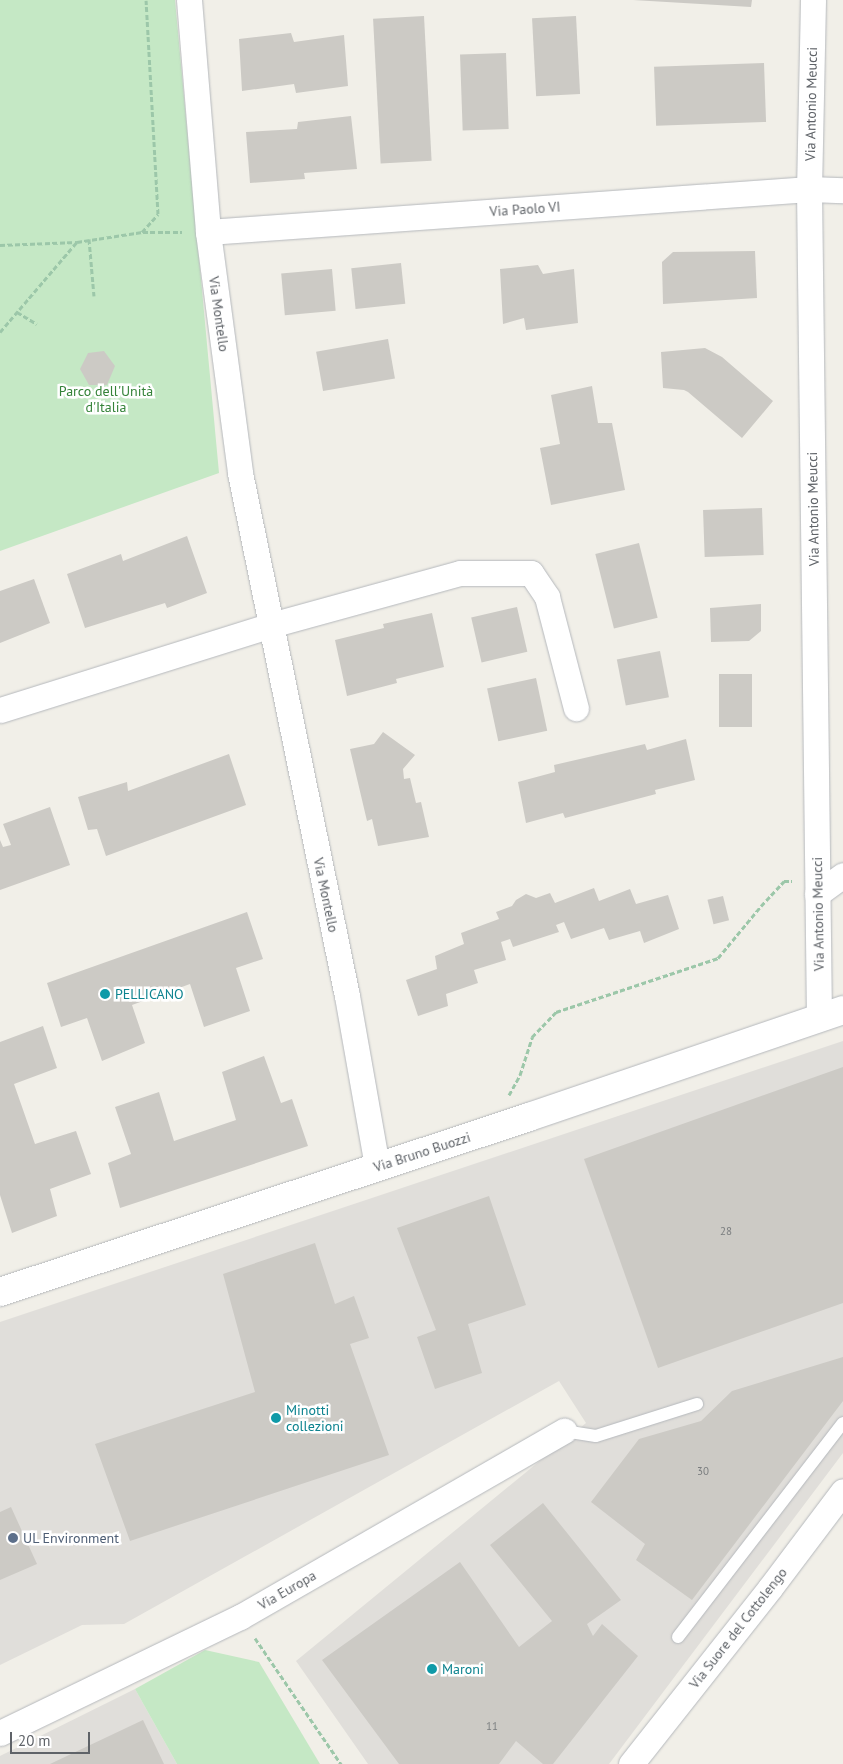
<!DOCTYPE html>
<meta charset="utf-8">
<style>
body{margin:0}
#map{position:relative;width:843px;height:1764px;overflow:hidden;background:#f1efe8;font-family:"PT Sans",sans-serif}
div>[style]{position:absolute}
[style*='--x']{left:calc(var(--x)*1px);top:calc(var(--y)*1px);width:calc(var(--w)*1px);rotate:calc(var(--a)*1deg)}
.industrial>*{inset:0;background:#e0deda}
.green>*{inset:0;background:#c5e8c5}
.building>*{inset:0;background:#cccac5;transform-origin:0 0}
.path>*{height:3px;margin-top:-1.5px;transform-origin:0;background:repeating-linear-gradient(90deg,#9cc7a9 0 5px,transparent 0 7.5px)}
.roads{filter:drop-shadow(0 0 1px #b5b8bc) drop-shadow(0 0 1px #b5b8bc)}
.service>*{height:12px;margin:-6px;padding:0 6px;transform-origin:6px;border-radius:6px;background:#fff}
.minor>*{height:25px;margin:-12.5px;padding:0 12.5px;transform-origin:12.5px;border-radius:12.5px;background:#fff}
.tertiary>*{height:28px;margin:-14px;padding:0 14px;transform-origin:14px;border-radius:14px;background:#fff}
.dots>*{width:14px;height:14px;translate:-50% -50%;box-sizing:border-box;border:2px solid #fff;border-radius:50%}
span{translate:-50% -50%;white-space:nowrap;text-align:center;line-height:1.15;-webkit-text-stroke:5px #fff;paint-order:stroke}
.number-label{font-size:11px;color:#7a7d7f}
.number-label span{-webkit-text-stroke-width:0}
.street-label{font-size:14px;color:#5f6368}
.park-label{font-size:14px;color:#348238}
.culture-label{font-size:14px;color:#0d838f}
.left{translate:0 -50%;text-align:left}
.service-label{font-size:14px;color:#4e5e75}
.scale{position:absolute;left:10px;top:1732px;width:80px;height:22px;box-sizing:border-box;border:2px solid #5f6368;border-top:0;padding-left:6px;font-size:15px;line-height:18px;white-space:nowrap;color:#5f6368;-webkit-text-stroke:4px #fff;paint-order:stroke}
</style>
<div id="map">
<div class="industrial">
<i style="clip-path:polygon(843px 1041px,843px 1453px,609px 1764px,368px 1764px,296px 1661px,586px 1423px,559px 1381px,124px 1624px,82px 1625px,0 1665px,0 1322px)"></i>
<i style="clip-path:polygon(135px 1689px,177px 1764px,0 1764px,0 1756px)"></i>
</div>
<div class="green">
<i style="clip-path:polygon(0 0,175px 0,219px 473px,0 551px)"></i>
<i style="clip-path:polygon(205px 1650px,259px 1662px,320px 1764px,177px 1764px,135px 1689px)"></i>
</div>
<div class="building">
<i style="clip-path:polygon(633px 0,752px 0,751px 7px)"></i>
<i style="left:424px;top:16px;width:145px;height:51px;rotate:87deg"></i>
<i style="left:576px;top:16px;width:78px;height:44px;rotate:87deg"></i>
<i style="clip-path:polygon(291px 33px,294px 42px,344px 35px,348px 86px,296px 93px,294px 84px,242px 91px,239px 39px)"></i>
<i style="left:506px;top:53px;width:76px;height:46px;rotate:88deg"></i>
<i style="left:764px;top:63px;width:59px;height:110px;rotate:88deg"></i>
<i style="clip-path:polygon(351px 116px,357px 169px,304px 173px,305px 179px,250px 183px,246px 132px,297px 129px,298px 122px)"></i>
<i style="clip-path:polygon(755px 251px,757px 298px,663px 304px,662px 262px,673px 252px)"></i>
<i style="left:401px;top:263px;width:41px;height:50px;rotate:84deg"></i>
<i style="clip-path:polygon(538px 265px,543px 274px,574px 269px,578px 323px,526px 330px,524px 318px,503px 324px,500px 269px)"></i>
<i style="left:332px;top:269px;width:42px;height:51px;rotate:85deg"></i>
<i style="left:388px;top:339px;width:40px;height:73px;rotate:80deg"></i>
<i style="clip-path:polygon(705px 348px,722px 357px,773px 401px,742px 438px,688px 392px,684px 390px,663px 388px,661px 352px)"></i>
<i style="clip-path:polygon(104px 351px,115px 366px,107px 385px,89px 385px,80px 369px,88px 353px)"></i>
<i style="clip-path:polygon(592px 386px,598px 423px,612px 423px,625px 490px,551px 505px,540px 448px,560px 444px,551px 395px)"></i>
<i style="left:762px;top:508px;width:47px;height:59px;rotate:88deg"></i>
<i style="clip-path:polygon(187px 536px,207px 593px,167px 608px,165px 603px,85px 628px,67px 574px,121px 554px,123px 561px)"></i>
<i style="left:639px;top:543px;width:77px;height:45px;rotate:76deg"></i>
<i style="clip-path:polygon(34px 579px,50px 623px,0 643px,0 591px)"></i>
<i style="clip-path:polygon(761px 604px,761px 631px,749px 641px,711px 642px,710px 608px)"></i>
<i style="left:517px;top:607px;width:46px;height:47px;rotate:77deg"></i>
<i style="clip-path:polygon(432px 613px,444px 667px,396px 679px,397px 683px,347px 696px,335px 640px,384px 628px,383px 624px)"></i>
<i style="left:660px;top:651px;width:47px;height:44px;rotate:79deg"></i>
<i style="left:752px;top:674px;width:53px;height:33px;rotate:90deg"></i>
<i style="left:536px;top:678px;width:54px;height:50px;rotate:78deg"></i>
<i style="clip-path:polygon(383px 732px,415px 755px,403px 769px,404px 779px,410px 778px,416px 803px,421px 802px,429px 837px,378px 846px,372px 819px,367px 821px,350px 749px,374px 744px)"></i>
<i style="clip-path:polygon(686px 739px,695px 780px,655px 790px,656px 794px,565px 818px,563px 813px,526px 823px,518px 782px,555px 772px,554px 765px,645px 744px,647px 750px)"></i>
<i style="clip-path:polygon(229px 754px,246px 805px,106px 856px,97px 829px,88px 830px,78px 797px,127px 782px,128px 791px)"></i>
<i style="clip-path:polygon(50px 807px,70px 865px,0 890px,0 840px,3px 847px,11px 845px,3px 824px)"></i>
<i style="clip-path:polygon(594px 888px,599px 901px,630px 889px,636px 904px,668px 895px,679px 929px,644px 943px,640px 931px,609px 940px,604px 928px,571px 939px,564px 922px,556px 925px,559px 932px,513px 947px,510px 939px,501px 942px,506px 960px,474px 970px,478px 983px,446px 994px,448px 1006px,418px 1016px,406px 980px,437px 969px,435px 956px,464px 944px,461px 933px,499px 919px,496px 912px,512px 906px,516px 900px,526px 894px,536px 898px,550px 893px,555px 903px)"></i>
<i style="left:723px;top:896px;width:25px;height:16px;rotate:76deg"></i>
<i style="clip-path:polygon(247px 912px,263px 959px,236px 968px,250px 1011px,204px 1027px,190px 984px,132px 1005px,145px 1043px,102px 1061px,87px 1018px,61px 1027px,47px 983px)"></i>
<i style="clip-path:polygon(43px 1026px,57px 1068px,14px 1084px,35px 1144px,76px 1131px,91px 1174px,50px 1189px,57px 1216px,12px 1233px,0 1195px,0 1042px)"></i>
<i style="clip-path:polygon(264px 1056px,281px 1103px,292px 1099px,308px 1146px,120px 1208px,108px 1163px,131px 1154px,115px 1107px,159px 1092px,174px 1141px,236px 1120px,222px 1072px)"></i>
<i style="clip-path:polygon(843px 1067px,843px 1303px,658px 1368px,584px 1159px)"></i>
<i style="clip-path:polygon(489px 1196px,526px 1305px,468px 1324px,482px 1373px,435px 1389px,417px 1337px,436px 1330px,397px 1228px)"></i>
<i style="clip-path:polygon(315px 1243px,335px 1304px,354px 1296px,369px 1338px,350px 1344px,389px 1455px,130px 1541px,95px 1444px,255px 1392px,223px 1274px)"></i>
<i style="clip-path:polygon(843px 1357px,843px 1401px,692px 1600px,636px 1560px,645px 1544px,591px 1502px,639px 1439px,701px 1421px,732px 1391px)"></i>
<i style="clip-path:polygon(543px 1503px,621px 1600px,587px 1624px,593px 1636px,602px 1624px,638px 1656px,553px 1764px,543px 1764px,516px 1741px,499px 1764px,399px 1764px,322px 1660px,460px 1562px,519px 1647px,552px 1621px,490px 1545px)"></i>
<i style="clip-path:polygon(11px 1507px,37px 1564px,0 1580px,0 1512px)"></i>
<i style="clip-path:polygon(143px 1720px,164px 1764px,50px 1764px)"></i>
</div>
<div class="path">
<i style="--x:143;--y:232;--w:39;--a:0"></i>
<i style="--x:89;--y:239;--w:57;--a:85"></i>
<i style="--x:0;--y:245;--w:77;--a:-2.2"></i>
<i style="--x:17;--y:312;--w:23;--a:31"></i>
<i style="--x:0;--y:332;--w:118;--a:-49.5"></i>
<i style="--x:77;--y:242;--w:66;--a:-8.7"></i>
<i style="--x:142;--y:232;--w:24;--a:-48"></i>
<i style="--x:158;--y:214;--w:214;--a:-93.2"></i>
<i style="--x:509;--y:1095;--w:23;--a:-61"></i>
<i style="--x:520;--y:1075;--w:40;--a:-72"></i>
<i style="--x:532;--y:1037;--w:35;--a:-46"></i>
<i style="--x:556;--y:1012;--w:171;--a:-18.4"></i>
<i style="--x:718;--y:958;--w:67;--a:-50.4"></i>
<i style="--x:761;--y:906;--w:34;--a:-47"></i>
<i style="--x:784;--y:881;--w:8;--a:0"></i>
<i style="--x:255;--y:1638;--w:153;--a:55.7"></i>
</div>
<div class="roads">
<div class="service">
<i style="--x:564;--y:1431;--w:32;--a:9"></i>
<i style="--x:596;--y:1436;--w:106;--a:-17.6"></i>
<i style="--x:678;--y:1637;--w:270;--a:-52.4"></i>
</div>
<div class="minor">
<i style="--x:189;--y:0;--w:233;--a:85.3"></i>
<i style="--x:208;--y:232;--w:243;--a:82.4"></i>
<i style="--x:240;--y:473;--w:534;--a:78.44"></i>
<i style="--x:347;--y:996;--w:173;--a:80"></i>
<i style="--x:813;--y:0;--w:189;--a:91.2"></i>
<i style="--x:809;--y:189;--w:829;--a:89.31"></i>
<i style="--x:208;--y:232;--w:603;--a:-4.09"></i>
<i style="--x:809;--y:189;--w:34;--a:2"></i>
<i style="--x:0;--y:710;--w:284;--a:-17.4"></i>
<i style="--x:271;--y:625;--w:196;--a:-15.4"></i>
<i style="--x:460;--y:573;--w:71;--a:0"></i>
<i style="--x:531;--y:573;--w:29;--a:56"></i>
<i style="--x:547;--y:597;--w:115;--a:75.4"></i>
<i style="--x:817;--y:894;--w:32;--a:-36"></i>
<i style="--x:0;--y:1733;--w:267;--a:-25.8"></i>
<i style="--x:240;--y:1617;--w:374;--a:-29.9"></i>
<i style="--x:631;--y:1764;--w:224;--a:-51.7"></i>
<i style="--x:770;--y:1588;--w:121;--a:-53"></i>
</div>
<div class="tertiary">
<i style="--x:0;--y:1292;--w:557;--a:-18.3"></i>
<i style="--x:529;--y:1117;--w:332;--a:-18.8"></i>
</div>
</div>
<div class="dots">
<i style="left:105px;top:994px;background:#0f9aa8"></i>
<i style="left:276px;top:1418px;background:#0f9aa8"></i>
<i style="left:13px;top:1538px;background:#5c6f8a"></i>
<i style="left:432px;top:1669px;background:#0f9aa8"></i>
</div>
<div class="number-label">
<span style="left:726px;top:1231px">28</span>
<span style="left:703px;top:1471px">30</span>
<span style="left:492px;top:1726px">11</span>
</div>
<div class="street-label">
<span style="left:811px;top:104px;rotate:-89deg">Via Antonio Meucci</span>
<span style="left:525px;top:209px;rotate:-4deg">Via Paolo VI</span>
<span style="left:219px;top:314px;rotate:82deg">Via Montello</span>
<span style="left:813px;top:509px;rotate:-91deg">Via Antonio Meucci</span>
<span style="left:326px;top:895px;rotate:78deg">Via Montello</span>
<span style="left:818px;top:914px;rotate:-91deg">Via Antonio Meucci</span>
<span style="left:422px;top:1152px;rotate:-18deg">Via Bruno Buozzi</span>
<span style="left:287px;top:1590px;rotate:-30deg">Via Europa</span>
<span style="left:738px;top:1628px;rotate:-52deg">Via Suore del Cottolengo</span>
</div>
<div class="park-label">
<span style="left:106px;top:399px">Parco dell'Unità<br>d'Italia</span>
</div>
<div class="culture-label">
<span class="left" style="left:115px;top:994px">PELLICANO</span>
<span class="left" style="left:286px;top:1418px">Minotti<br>collezioni</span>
<span class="left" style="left:442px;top:1669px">Maroni</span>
</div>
<div class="service-label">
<span class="left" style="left:23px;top:1538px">UL Environment</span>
</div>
<div class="scale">20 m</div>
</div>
